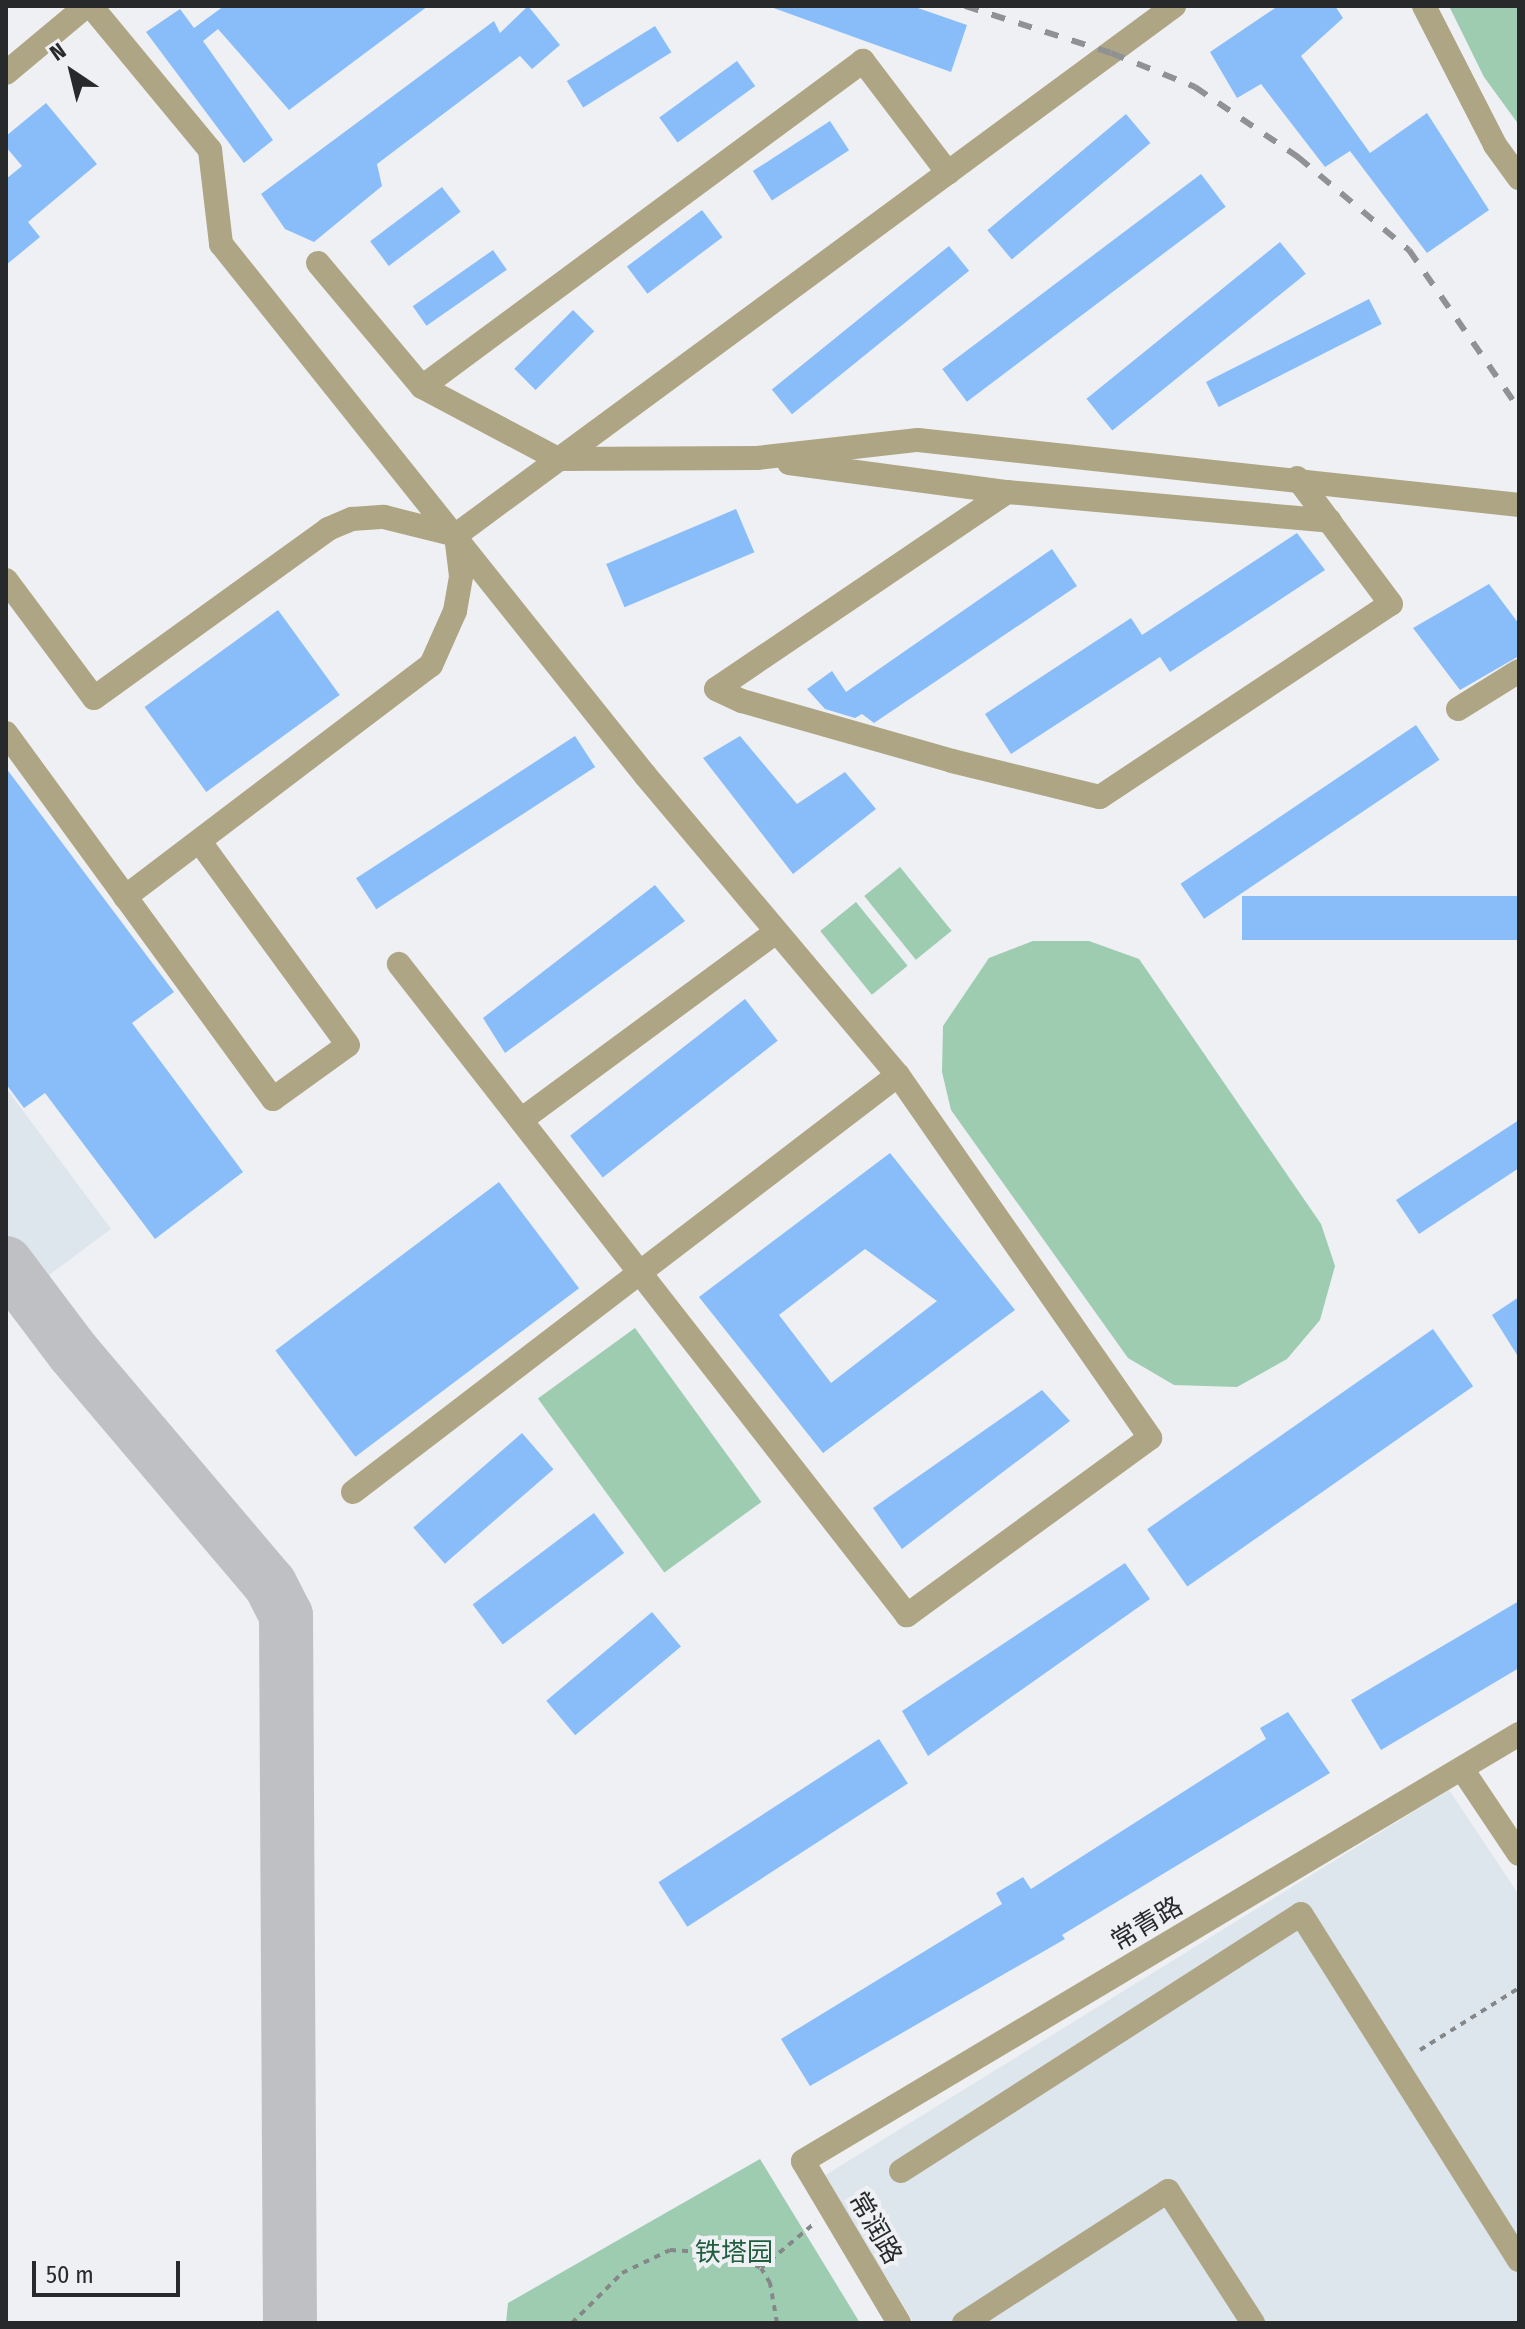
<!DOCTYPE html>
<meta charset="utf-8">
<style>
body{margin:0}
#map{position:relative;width:1525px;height:2329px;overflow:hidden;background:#eef0f3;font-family:"Fira Sans Condensed","Noto Sans SC",sans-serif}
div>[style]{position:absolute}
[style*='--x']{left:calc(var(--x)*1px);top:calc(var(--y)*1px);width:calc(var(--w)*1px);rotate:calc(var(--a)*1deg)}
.built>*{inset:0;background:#dde5ed}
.green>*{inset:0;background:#9dccb1;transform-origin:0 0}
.taxiway>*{height:54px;margin:-27px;padding:0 27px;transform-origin:27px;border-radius:27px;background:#bfc0c3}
.building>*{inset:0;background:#89bdfa;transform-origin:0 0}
.path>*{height:4px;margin-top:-2px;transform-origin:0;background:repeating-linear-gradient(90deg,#858789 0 6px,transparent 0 12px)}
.minor>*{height:24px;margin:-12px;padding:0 12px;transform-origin:12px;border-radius:12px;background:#aea584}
.rail>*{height:6px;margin-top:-3px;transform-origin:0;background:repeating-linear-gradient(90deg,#909193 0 14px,transparent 0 28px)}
span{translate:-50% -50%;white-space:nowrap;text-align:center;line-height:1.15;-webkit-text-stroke:8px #eef0f3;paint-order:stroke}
.street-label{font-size:26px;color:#28292a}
.park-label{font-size:26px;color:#205e40}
.frame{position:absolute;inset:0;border:8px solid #28292a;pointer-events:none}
.north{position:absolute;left:32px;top:32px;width:80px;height:80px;-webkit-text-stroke:6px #eef0f3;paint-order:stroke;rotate:325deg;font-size:22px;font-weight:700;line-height:32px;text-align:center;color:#28292a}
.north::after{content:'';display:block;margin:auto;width:28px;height:36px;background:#28292a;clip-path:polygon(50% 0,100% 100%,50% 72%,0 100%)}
.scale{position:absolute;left:32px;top:2261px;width:148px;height:36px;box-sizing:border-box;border:4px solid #28292a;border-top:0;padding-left:10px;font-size:24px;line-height:28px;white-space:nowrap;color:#28292a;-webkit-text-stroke:6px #eef0f3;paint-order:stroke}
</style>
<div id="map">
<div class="built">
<i style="clip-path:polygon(6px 1088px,111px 1229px,6px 1307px)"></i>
<i style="clip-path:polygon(1449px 1790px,1519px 1895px,1519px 2323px,914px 2323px,824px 2176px)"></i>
</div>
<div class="green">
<i style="clip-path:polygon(1449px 6px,1519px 6px,1519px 125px,1484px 77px)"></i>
<i style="left:900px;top:867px;width:82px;height:46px;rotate:51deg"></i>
<i style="left:856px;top:902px;width:82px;height:46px;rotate:51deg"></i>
<i style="clip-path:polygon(1033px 941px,1089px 941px,1139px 959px,1321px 1224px,1335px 1266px,1320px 1320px,1287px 1359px,1237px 1387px,1174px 1385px,1128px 1358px,951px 1110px,942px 1072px,943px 1026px,989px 958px)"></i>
<i style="left:635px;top:1328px;width:215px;height:120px;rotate:54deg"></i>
<i style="clip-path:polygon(760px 2159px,860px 2323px,506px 2323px,508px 2303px)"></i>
</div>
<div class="taxiway">
<i style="--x:6;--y:1263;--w:111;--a:53"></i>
<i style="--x:73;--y:1352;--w:304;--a:49.7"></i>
<i style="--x:270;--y:1584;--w:35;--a:63"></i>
<i style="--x:286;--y:1615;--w:708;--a:89.68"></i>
</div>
<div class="building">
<i style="clip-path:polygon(224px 6px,428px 6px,289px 110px,218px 29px,203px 41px,273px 140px,244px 163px,146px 32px,180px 9px,194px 28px)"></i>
<i style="clip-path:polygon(528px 6px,560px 45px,532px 69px,520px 56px,377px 164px,382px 186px,314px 242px,285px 229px,261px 194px,494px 21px,500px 33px)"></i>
<i style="clip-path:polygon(768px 6px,912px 6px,967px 25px,951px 72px)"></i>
<i style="clip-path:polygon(1278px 6px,1335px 6px,1343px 18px,1301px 56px,1370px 153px,1427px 113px,1489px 210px,1427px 253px,1350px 151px,1325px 167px,1261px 84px,1237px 98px,1210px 52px)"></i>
<i style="left:655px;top:26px;width:31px;height:104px;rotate:58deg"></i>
<i style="left:737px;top:61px;width:31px;height:96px;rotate:54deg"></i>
<i style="clip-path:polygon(46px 103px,97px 164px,28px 222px,40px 237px,6px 265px,6px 179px,22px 166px,6px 147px,6px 136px)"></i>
<i style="left:1126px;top:114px;width:38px;height:181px;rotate:50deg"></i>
<i style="left:830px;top:121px;width:35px;height:92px;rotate:57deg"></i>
<i style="left:1201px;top:174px;width:41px;height:324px;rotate:53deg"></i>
<i style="left:442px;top:187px;width:31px;height:90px;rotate:53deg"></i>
<i style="left:702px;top:210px;width:34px;height:94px;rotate:53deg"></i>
<i style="left:1280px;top:242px;width:41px;height:249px;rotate:51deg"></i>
<i style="left:949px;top:246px;width:32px;height:228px;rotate:51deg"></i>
<i style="left:493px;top:250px;width:24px;height:98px;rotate:55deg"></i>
<i style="left:1369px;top:299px;width:28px;height:183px;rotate:63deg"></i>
<i style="left:573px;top:310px;width:30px;height:83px;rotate:45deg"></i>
<i style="left:736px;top:509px;width:47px;height:141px;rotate:67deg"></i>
<i style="clip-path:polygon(1297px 533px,1325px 570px,1170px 672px,1160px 657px,1011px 754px,985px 714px,1131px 618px,1142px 635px)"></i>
<i style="clip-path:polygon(1052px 549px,1077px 586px,874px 723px,862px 714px,855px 718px,825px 709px,807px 689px,832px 671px,846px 692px)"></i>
<i style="clip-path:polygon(1489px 584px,1519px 624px,1519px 656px,1460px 690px,1413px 628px)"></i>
<i style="left:278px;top:610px;width:105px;height:165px;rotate:54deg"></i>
<i style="left:1416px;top:725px;width:42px;height:284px;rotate:56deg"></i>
<i style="left:575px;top:736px;width:37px;height:261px;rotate:57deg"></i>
<i style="clip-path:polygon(740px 736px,797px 804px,845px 772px,876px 809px,793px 874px,703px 758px)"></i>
<i style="clip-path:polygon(6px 768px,174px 992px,132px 1023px,243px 1172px,155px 1239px,45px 1093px,24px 1108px,6px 1084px)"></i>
<i style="clip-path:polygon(655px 885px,685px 921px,505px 1053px,483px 1018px)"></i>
<i style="left:1519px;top:896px;width:44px;height:277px;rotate:90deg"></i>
<i style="left:745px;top:999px;width:53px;height:222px;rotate:52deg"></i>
<i style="clip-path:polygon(1519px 1120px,1519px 1168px,1419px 1234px,1396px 1200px)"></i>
<i style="clip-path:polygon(evenodd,890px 1153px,1015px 1310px,823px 1453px,699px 1297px,890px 1153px,865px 1249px,937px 1301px,831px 1383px,779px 1315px,865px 1249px)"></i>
<i style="left:499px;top:1182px;width:133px;height:280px;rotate:53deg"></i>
<i style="clip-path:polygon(1519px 1297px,1519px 1358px,1492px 1315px)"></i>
<i style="left:1433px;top:1329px;width:70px;height:349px;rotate:55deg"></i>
<i style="clip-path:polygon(1042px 1390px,1070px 1421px,902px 1549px,873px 1508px)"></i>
<i style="left:522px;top:1433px;width:48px;height:144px;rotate:49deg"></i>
<i style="left:594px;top:1513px;width:50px;height:152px;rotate:53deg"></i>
<i style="clip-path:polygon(1125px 1563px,1150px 1599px,928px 1756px,902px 1711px)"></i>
<i style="clip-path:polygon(1519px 1601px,1519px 1668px,1381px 1750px,1351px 1700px)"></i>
<i style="left:652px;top:1612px;width:45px;height:138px;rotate:50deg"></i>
<i style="clip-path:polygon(1288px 1712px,1330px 1773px,1062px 1935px,1065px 1939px,810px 2086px,781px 2039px,1002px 1904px,996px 1893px,1023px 1877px,1031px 1889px,1266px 1739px,1260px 1728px)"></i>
<i style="left:879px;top:1739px;width:53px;height:263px;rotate:57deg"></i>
</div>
<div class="path">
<i style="--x:1420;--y:2050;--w:117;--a:-32.1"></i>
<i style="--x:572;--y:2323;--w:71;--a:-45"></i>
<i style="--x:622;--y:2273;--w:53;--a:-25.6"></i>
<i style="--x:670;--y:2250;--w:63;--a:3.6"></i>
<i style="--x:733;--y:2254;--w:31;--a:27"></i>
<i style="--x:777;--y:2323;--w:41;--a:-99.9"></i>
<i style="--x:770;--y:2283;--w:17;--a:-121"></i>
<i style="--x:761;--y:2268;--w:72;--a:-39.9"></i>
</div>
<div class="minor">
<i style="--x:91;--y:6;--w:187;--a:50.4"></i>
<i style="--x:210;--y:150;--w:95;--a:83.3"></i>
<i style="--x:221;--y:244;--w:680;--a:51.39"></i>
<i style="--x:645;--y:775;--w:392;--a:49.9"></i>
<i style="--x:898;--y:1075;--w:442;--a:55.2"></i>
<i style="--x:1150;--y:1438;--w:301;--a:143.9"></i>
<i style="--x:907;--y:1615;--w:826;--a:-127.97"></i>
<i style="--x:1424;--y:6;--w:156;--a:62.9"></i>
<i style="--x:1495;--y:145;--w:41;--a:54"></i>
<i style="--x:6;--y:73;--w:104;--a:-39.9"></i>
<i style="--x:948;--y:173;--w:141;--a:-127.2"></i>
<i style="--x:863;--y:61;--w:548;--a:143.53"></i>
<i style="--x:422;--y:387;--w:154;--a:27.9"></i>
<i style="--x:558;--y:459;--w:199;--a:-0.3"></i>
<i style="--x:757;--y:458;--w:162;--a:-6.4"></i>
<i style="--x:918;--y:440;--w:605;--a:6.17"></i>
<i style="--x:318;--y:263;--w:162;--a:50"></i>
<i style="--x:789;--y:463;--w:220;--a:7.6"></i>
<i style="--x:1007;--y:492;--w:351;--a:145.9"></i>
<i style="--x:716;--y:689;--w:29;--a:25"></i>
<i style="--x:742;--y:701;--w:218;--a:15.9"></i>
<i style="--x:952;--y:761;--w:152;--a:13.7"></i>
<i style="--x:1100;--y:797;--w:349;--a:-33.6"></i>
<i style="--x:1391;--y:604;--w:157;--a:-126.7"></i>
<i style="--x:1007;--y:492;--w:324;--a:5.1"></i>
<i style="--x:456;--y:535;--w:892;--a:-36.38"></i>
<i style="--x:6;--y:580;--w:147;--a:53.3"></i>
<i style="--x:94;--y:698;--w:289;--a:-35.8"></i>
<i style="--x:328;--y:529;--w:26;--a:-23"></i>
<i style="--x:352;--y:519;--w:32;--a:-4"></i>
<i style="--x:384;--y:517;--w:74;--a:14"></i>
<i style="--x:1458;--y:709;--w:72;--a:-31.9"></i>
<i style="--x:6;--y:733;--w:453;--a:53.9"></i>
<i style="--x:273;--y:1099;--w:92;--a:-35.8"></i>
<i style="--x:348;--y:1045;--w:251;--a:-126.1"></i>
<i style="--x:125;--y:897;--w:384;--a:-37.2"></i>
<i style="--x:431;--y:665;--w:59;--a:-66"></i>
<i style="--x:455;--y:611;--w:36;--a:-80"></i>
<i style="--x:461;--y:576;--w:41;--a:-97"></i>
<i style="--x:521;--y:1120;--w:315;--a:-36.4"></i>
<i style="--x:353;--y:1492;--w:686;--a:-37.42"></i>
<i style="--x:1462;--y:1769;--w:102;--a:56.2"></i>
<i style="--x:901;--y:2171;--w:475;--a:-32.7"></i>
<i style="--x:1301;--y:1914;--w:409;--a:57.8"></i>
<i style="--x:899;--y:2323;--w:188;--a:-120.7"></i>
<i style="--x:803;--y:2161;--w:834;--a:-30.81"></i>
<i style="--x:964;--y:2323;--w:243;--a:-32.9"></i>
<i style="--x:1168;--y:2191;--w:157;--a:57.2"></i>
</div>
<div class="rail">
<i style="--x:965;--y:6;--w:153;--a:17.8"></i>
<i style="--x:1111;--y:53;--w:91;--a:22"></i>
<i style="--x:1195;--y:87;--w:125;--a:34.2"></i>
<i style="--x:1298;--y:157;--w:145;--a:40"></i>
<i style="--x:1409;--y:250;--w:193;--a:55.3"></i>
</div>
<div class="street-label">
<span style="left:1147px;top:1924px;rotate:-31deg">常青路</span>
<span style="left:875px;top:2228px;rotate:60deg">常润路</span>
</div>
<div class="park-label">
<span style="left:734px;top:2253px">铁塔园</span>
</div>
<div class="frame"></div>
<div class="north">N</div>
<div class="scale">50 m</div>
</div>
